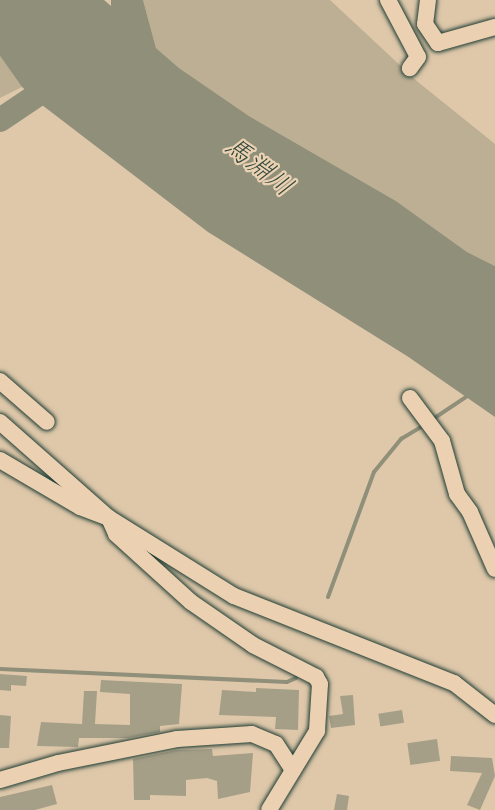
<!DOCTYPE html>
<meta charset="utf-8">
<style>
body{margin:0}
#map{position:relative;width:495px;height:810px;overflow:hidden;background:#dfc8aa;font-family:"Indie Flower","Klee One",sans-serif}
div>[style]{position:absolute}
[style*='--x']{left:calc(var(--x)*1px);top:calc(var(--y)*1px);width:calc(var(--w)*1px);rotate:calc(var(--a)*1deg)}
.green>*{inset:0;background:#bcaf94}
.water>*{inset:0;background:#908f7a}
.stream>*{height:4px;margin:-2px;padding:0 2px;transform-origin:2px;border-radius:2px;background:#908f7a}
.river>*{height:24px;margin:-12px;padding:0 12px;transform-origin:12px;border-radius:12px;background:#908f7a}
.building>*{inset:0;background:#a69f88;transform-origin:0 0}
.roads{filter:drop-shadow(0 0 2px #1f3d34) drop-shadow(0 0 2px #1f3d34)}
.minor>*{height:16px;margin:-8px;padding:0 8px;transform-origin:8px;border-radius:8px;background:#ebd1b2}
span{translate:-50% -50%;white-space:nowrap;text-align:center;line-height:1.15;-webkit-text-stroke:4.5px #ebd1b2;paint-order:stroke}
.water-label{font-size:26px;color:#30493e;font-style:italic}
</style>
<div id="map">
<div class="green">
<i style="clip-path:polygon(143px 0,330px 0,418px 82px,495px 144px,495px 266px,467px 252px,396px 201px,249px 116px,179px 68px,156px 48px)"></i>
<i style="clip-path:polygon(0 56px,22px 87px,0 98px)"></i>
</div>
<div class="water">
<i style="clip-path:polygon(0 0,104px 0,111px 6px,111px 0,143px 0,156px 48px,179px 68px,249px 116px,396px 201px,467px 252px,495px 266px,495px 417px,407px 356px,208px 232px,42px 105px,22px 87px,0 56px)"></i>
</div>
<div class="stream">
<i style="--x:433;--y:419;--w:43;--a:-33.7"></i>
<i style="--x:328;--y:597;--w:133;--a:-69.8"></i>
<i style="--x:374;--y:472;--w:43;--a:-50.7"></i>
<i style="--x:401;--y:439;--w:27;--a:-31"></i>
<i style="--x:0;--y:669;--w:287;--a:2.6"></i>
<i style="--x:287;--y:682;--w:10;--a:-24"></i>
</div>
<div class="river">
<i style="--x:0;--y:120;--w:73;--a:-33.9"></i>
</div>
<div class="building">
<i style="clip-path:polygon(0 674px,27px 676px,26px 686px,11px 685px,11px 691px,0 690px)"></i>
<i style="clip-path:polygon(101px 680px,182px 684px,179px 724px,160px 726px,160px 732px,128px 738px,79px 738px,78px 747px,37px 746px,41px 722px,82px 724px,84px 691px,97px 691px,95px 724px,130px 725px,130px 694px,100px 692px)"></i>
<i style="clip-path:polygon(256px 688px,299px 690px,298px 730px,275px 729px,276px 717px,219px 715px,222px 690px,256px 692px)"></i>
<i style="clip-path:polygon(353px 695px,355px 725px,331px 728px,329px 716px,343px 714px,340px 696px)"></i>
<i style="left:402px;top:710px;width:13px;height:24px;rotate:81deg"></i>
<i style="clip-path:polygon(0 715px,11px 716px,9px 748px,0 748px)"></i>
<i style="left:437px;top:739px;width:22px;height:30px;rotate:82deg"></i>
<i style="clip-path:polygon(212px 749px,213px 756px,253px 753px,250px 792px,218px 799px,217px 781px,207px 778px,186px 780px,186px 796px,150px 795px,150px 800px,134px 800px,133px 759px,177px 750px)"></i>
<i style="clip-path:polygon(451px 756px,492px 758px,495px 776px,480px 810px,467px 805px,482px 773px,450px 771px)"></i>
<i style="clip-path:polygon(52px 785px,57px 804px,35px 810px,0 810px,0 797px)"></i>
<i style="clip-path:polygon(337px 794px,349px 796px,347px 810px,334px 810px)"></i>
</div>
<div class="roads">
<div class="minor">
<i style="--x:388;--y:0;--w:64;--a:62.2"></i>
<i style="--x:418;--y:57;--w:14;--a:126"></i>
<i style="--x:428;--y:0;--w:24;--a:97"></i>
<i style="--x:425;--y:24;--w:23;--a:56"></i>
<i style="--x:438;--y:43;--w:59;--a:-15.7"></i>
<i style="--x:0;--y:381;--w:62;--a:41.1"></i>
<i style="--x:410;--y:398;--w:54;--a:53.3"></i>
<i style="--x:442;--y:441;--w:55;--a:74.2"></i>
<i style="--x:457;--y:494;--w:22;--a:54"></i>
<i style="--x:470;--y:512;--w:62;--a:66.3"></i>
<i style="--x:0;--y:422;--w:145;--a:41.4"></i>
<i style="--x:109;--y:518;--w:147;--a:32"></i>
<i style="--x:234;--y:596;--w:237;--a:21.6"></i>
<i style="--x:454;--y:683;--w:52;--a:38"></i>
<i style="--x:0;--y:460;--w:93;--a:30.4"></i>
<i style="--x:80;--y:507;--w:31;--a:21"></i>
<i style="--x:109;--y:518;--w:17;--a:66"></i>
<i style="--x:116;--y:534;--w:101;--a:42.2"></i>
<i style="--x:191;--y:602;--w:75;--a:34.7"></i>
<i style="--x:253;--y:645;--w:71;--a:26.9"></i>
<i style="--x:316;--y:677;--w:8;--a:60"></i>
<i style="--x:320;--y:684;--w:47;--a:93.7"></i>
<i style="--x:317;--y:731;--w:92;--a:121.3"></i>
<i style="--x:0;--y:780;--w:60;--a:-16.3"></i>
<i style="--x:58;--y:763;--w:121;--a:-11.4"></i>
<i style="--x:177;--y:739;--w:75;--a:-3.8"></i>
<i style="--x:252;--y:734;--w:26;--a:23"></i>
<i style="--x:276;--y:744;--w:31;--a:57"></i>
</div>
</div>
<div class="water-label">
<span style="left:257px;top:169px;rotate:38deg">馬淵川</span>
</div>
</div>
